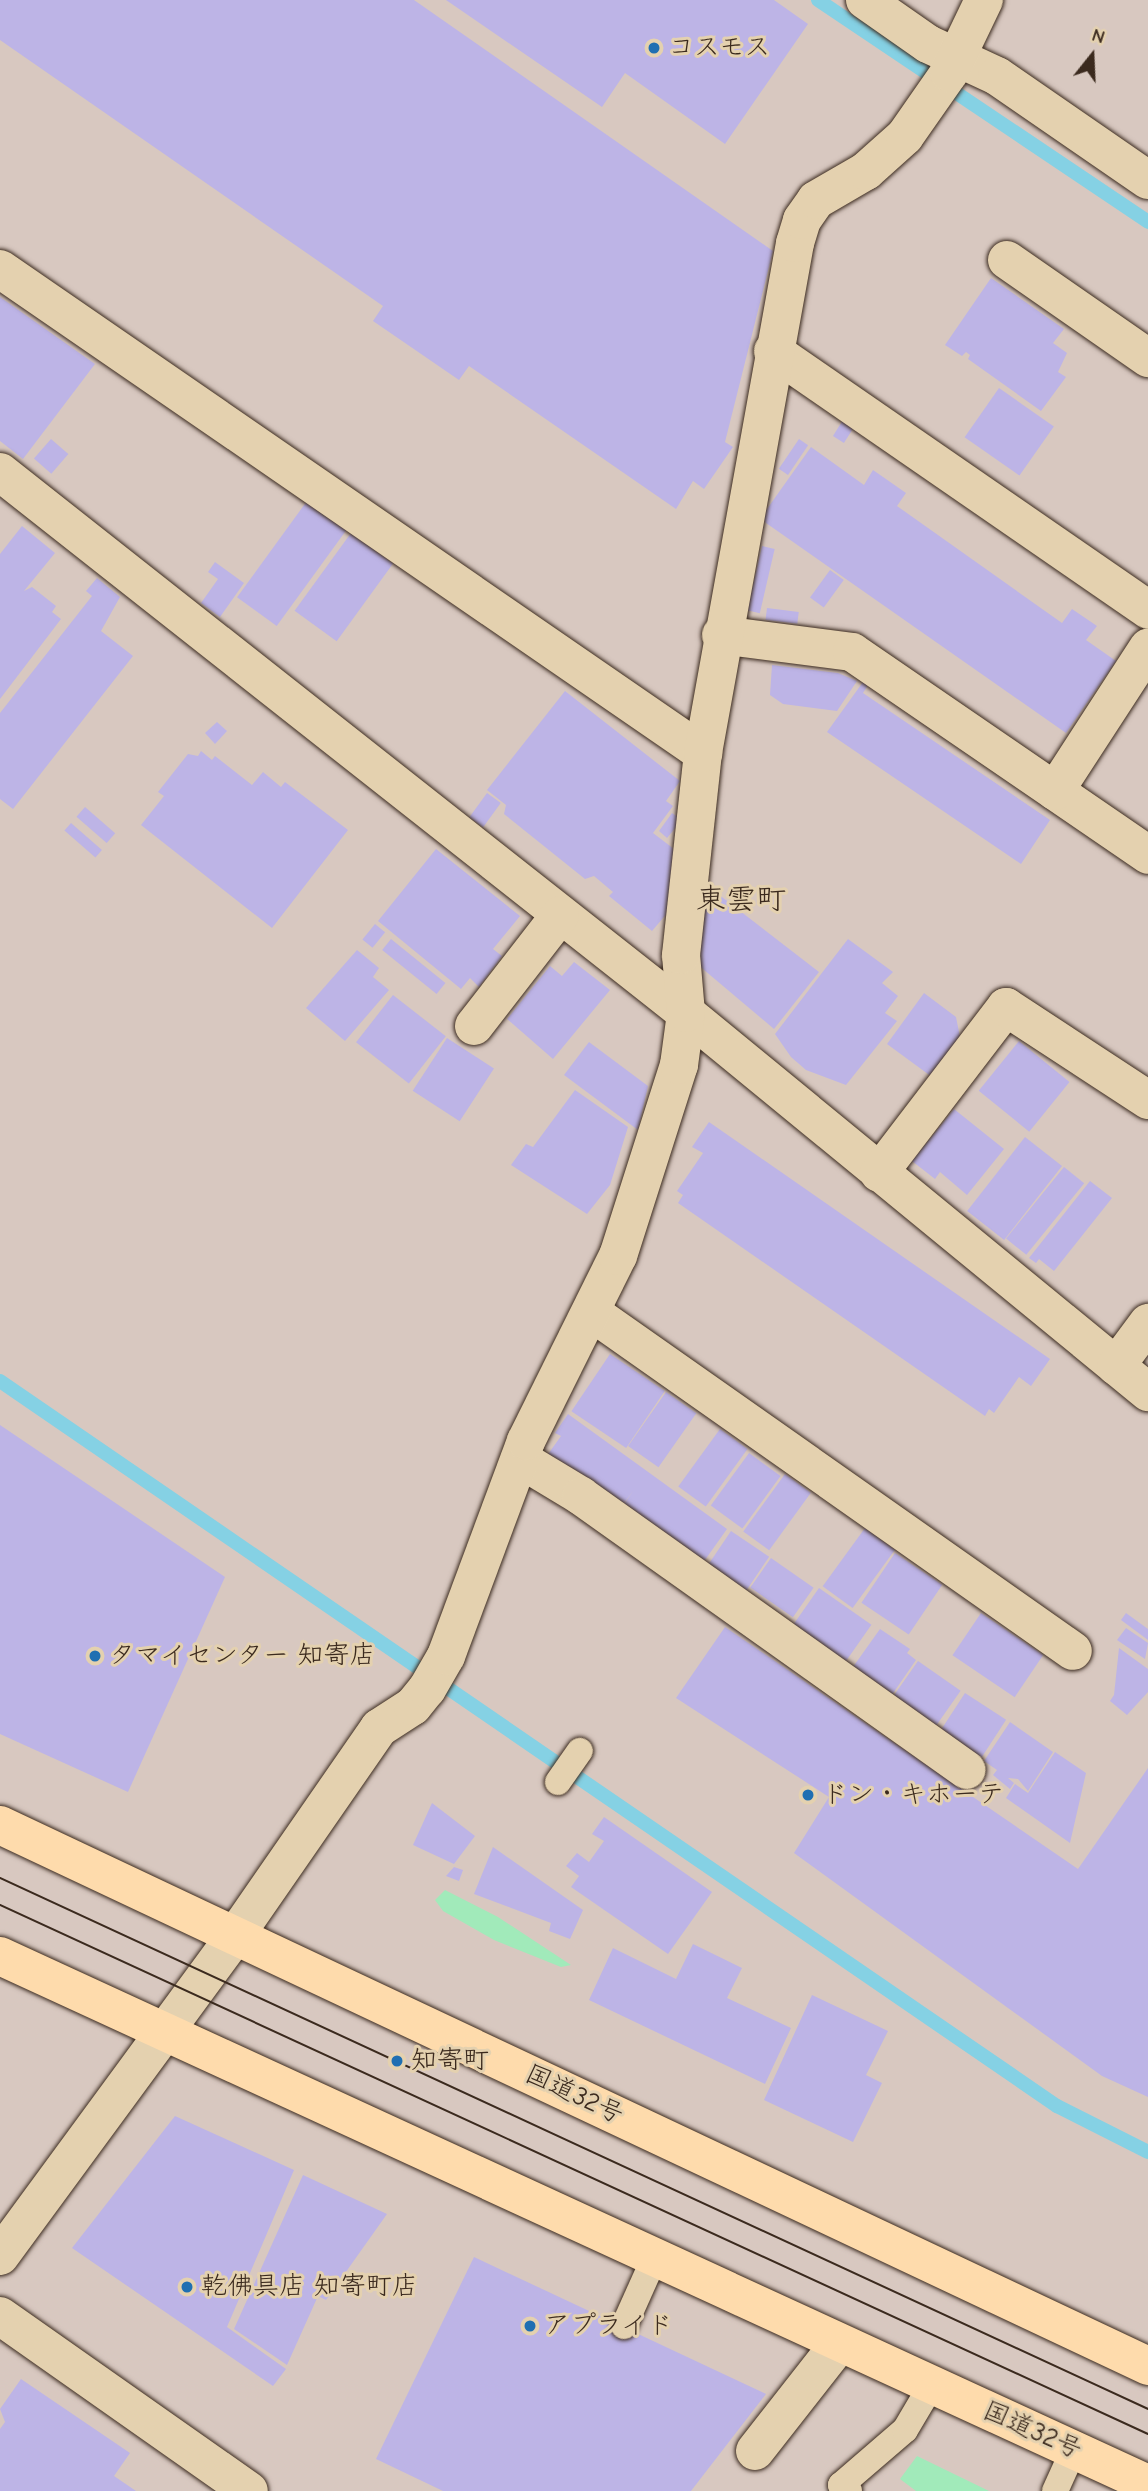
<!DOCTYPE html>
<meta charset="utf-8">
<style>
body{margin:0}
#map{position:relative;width:1148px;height:2491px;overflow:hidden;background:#d8c8c0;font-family:"Comic Neue","Klee One",sans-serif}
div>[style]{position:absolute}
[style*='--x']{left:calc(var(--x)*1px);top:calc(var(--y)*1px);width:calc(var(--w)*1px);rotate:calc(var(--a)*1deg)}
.green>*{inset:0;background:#a1eaba}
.stream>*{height:14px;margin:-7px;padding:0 7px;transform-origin:7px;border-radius:7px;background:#85d1e4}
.building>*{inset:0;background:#bdb4e6;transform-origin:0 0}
.roads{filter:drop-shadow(0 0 2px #3b2a1e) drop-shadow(0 0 2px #3b2a1e)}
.lane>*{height:26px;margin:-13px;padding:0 13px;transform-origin:13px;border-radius:13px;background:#e4d1af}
.street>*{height:38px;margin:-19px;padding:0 19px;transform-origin:19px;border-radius:19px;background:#e4d1af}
.secondary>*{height:38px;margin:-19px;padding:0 19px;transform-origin:19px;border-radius:19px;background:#e4d1af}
.highway>*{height:38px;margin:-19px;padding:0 19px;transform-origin:19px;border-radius:19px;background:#fedbac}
.tram>*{height:2px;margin:-1px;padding:0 1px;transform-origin:1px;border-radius:1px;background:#3b2a1e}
.dots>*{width:19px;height:19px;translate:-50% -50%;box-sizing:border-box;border:4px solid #e4d1af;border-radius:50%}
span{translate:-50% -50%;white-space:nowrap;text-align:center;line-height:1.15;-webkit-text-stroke:6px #e4d1af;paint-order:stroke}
.poi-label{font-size:26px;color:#3b2a1e}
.left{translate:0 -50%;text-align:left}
.street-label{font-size:26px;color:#3b2a1e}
.quarter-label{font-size:30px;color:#3b2a1e}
.north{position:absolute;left:1057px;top:21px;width:70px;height:70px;-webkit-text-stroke:5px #e4d1af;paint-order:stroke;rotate:18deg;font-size:19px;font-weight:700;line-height:28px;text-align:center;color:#3b2a1e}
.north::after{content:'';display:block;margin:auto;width:24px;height:32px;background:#3b2a1e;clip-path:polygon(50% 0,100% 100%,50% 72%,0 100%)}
</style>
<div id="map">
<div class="green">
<i style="clip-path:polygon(445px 1890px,498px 1917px,571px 1965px,561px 1967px,494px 1940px,443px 1911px,435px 1900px)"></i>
<i style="clip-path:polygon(917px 2456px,989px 2491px,916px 2491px,900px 2479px)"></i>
</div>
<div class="stream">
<i style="--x:818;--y:0;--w:398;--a:33.9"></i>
<i style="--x:0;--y:1381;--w:1282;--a:34.45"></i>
<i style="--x:1057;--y:2106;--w:102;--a:26.8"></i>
</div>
<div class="building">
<i style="clip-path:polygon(0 0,414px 0,773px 251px,725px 442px,733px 447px,704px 489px,693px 481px,676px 509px,469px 366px,459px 380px,373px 321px,383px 306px,0 40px)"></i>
<i style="clip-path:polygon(446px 0,774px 0,808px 24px,725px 144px,625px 73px,602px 107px)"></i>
<i style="clip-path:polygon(991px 278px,1064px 329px,1053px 343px,1067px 353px,1058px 372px,1066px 377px,1041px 411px,968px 359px,970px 355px,966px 352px,962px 356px,945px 345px)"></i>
<i style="clip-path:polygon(0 297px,95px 364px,23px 459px,0 441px)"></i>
<i style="left:999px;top:388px;width:67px;height:60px;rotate:35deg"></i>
<i style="left:843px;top:420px;width:13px;height:19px;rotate:32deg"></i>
<i style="left:51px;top:439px;width:23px;height:26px;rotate:41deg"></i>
<i style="left:799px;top:439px;width:11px;height:36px;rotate:34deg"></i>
<i style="clip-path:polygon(811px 447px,864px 485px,873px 470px,906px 493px,897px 506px,1062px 623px,1072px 609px,1097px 626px,1086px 640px,1116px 661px,1066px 733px,766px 523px,762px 516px)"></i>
<i style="left:307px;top:501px;width:49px;height:119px;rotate:36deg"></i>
<i style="clip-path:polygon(22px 526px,55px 553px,24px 591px,32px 587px,56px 606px,52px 612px,61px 619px,0 699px,0 554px)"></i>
<i style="left:351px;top:533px;width:52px;height:96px;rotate:36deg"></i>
<i style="left:762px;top:546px;width:13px;height:66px;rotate:13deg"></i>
<i style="clip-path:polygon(215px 562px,244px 583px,220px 617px,201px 603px,218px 579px,208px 572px)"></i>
<i style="left:830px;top:570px;width:17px;height:34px;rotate:36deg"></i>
<i style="clip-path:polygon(97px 578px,120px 597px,101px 631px,133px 656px,13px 809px,0 799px,0 713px,92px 596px,86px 591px)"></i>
<i style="left:767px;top:608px;width:32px;height:12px;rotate:7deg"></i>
<i style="clip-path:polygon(772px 665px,838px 673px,857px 681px,837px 711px,783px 704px,770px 695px)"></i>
<i style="clip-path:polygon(863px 682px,868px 685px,863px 693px,1050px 820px,1021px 864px,827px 732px)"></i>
<i style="clip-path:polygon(565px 691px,680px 781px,666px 801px,673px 806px,653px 833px,674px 849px,669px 911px,652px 931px,609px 896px,613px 892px,594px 876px,585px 879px,504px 814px,506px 805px,487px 790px)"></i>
<i style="clip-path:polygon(217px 722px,227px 731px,215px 744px,205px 733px)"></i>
<i style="clip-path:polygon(201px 751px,212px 760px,215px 756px,252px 785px,263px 772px,281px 787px,285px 782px,348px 830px,272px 928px,141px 825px,164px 796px,158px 792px,188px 754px,198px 756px)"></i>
<i style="left:487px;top:793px;width:17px;height:30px;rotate:36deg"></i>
<i style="left:85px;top:807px;width:40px;height:13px;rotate:41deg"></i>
<i style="clip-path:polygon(672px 813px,682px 820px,667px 838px,659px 831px)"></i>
<i style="left:71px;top:823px;width:41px;height:10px;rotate:41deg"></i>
<i style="clip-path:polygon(436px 849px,520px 916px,493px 949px,502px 956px,479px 987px,470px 978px,461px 989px,378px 921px)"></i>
<i style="clip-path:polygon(718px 894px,819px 972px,774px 1029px,697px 964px,702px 915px)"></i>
<i style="left:375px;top:924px;width:13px;height:20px;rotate:39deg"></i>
<i style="left:391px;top:939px;width:70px;height:14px;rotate:39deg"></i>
<i style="clip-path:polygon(848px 939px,893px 972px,882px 983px,898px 996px,885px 1013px,897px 1021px,846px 1085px,806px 1070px,791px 1057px,775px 1034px)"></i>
<i style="clip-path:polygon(357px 950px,379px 968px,373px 977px,389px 990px,345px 1041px,306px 1008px)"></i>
<i style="clip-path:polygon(574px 962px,610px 990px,553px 1059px,507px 1019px,550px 966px,562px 976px)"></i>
<i style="clip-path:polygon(924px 993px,956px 1017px,960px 1037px,932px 1077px,887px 1044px)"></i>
<i style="left:393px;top:995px;width:67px;height:60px;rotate:38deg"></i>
<i style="left:447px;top:1038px;width:56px;height:63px;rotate:33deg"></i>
<i style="left:1019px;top:1041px;width:65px;height:64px;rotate:39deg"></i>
<i style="clip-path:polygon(589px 1042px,648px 1086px,638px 1130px,564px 1075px)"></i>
<i style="clip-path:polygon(575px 1090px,628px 1127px,610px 1185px,587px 1214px,511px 1165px,526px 1144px,533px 1147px)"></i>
<i style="clip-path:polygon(954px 1109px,1004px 1149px,967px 1195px,940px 1172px,935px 1179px,912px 1161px)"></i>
<i style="clip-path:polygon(709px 1122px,1050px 1359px,1031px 1386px,1019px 1377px,994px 1413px,989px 1409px,985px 1416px,678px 1203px,683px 1195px,677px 1191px,703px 1153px,692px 1147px)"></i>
<i style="left:1025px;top:1137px;width:47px;height:94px;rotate:38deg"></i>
<i style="left:1064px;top:1167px;width:26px;height:92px;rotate:39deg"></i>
<i style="clip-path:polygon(1090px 1181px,1112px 1198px,1054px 1271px,1039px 1259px,1036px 1263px,1029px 1258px)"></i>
<i style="left:610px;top:1354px;width:66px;height:69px;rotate:34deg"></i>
<i style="left:666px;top:1392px;width:37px;height:66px;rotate:35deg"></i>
<i style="clip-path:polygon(568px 1414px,727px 1529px,700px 1567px,620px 1510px,633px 1491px,619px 1510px,546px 1457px,561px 1436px,555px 1433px)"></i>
<i style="clip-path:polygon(0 1425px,225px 1577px,128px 1792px,0 1734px)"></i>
<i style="left:720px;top:1429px;width:34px;height:71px;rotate:36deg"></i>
<i style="left:749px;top:1453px;width:39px;height:65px;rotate:36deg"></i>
<i style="left:785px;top:1474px;width:32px;height:71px;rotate:36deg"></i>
<i style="left:865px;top:1528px;width:37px;height:72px;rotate:36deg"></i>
<i style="left:731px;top:1531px;width:46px;height:45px;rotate:34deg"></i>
<i style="left:895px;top:1553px;width:57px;height:60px;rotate:34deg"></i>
<i style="left:771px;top:1558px;width:52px;height:36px;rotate:35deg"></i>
<i style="left:819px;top:1588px;width:64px;height:51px;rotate:35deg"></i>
<i style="left:981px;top:1613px;width:75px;height:51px;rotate:34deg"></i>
<i style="clip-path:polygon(1126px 1613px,1148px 1629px,1148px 1640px,1121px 1620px)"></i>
<i style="clip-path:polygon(725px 1627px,1078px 1869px,1148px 1768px,1148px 2097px,1102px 2076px,794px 1853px,829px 1797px,676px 1698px)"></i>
<i style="clip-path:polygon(1126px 1628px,1148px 1643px,1145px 1659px,1117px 1640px)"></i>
<i style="clip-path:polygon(880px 1629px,910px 1649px,907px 1653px,916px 1660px,887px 1702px,848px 1674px)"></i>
<i style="clip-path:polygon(1119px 1648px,1148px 1669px,1148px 1692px,1127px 1715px,1110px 1701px,1114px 1695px)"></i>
<i style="left:918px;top:1661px;width:52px;height:51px;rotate:35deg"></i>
<i style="left:965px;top:1693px;width:49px;height:49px;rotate:33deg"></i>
<i style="clip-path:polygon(1010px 1722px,1053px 1752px,1028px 1791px,1018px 1779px,1008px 1778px,1014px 1783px,1010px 1789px,993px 1775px,997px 1770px,984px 1761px)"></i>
<i style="clip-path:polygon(1055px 1752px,1086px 1773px,1070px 1843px,1006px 1798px,1015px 1784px,1028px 1793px)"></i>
<i style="clip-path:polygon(432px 1803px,475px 1836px,454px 1864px,413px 1845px)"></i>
<i style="clip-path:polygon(604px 1817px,712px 1892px,668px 1954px,571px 1887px,579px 1876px,566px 1866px,577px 1853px,589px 1862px,604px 1841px,592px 1834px)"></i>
<i style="clip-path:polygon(493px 1847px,583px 1910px,570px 1939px,549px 1931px,551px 1923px,474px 1894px)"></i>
<i style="clip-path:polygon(454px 1867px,463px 1870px,459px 1881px,446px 1876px)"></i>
<i style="clip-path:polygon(693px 1944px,742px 1968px,727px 1998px,791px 2028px,765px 2084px,589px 2000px,613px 1948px,676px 1979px)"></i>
<i style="clip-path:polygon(812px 1995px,888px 2031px,866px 2075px,882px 2083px,853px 2142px,764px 2100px)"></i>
<i style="clip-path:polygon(175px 2116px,294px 2170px,227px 2327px,286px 2369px,273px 2386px,72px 2248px)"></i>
<i style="clip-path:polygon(303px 2175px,387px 2214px,326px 2300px,318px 2296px,287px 2365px,234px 2329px)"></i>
<i style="clip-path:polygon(474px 2257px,766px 2394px,691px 2491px,443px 2491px,376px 2459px)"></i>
<i style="clip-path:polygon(21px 2379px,130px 2453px,114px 2476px,136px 2491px,0 2491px,0 2429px,5px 2422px,0 2409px)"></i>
</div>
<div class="roads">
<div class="lane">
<i style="--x:558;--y:1782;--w:38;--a:-55"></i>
<i style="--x:624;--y:2326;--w:73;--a:-65.9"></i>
<i style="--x:849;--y:2491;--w:10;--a:-143"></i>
<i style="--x:841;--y:2485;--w:84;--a:-40.7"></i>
<i style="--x:905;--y:2430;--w:51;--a:-59.4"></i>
<i style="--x:1055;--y:2491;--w:46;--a:-65.7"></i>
</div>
<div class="street">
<i style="--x:865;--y:0;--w:77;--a:34.9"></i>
<i style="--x:928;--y:44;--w:76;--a:24.9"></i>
<i style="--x:997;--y:76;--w:183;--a:34.6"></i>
<i style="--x:1007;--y:260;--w:172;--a:34.8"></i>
<i style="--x:0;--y:269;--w:854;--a:34.55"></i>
<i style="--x:773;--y:351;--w:456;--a:34.6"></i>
<i style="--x:0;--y:472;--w:874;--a:38.26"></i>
<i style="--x:686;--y:1013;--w:598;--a:39.36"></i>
<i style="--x:721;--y:635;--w:132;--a:7.4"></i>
<i style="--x:852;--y:652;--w:359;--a:34.4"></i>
<i style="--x:1055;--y:791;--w:171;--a:-57"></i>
<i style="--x:474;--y:1026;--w:140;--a:-52.2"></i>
<i style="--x:879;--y:1173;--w:209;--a:-52.6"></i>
<i style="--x:1006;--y:1007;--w:170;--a:33.2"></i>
<i style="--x:591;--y:1312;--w:589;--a:35.12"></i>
<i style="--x:1116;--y:1366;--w:54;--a:-53.3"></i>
<i style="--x:520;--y:1459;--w:71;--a:31.2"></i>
<i style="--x:581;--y:1496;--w:473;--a:35.4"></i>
<i style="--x:235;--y:1936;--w:253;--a:-55.3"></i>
<i style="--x:379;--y:1728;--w:40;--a:-32.9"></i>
<i style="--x:413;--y:1706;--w:22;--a:-51"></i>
<i style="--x:427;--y:1689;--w:38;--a:-60"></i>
<i style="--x:446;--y:1656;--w:229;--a:-69.6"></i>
<i style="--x:526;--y:1441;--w:207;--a:-63.6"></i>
<i style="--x:618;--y:1256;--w:201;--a:-72.3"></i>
<i style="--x:679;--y:1065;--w:52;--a:-82.3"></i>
<i style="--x:686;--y:1013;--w:58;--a:-94.9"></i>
<i style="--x:681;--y:955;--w:203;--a:-83.8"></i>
<i style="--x:703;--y:753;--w:518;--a:-79.77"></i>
<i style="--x:795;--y:243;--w:24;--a:-73"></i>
<i style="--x:802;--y:220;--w:24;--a:-55"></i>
<i style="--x:816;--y:200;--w:58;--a:-30.1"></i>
<i style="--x:866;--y:171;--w:52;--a:-41.9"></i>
<i style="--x:905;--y:136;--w:77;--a:-55.1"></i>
<i style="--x:949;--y:73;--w:81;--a:-64.4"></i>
<i style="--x:0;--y:2316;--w:304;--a:35.1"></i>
<i style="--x:755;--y:2451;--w:135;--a:-51.9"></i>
</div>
<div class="secondary">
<i style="--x:0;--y:2256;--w:397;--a:-53.7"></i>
</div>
<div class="highway">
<i style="--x:0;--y:1825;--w:1269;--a:25.23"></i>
<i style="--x:0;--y:1956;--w:1264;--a:24.7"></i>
</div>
</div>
<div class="tram">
<i style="--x:0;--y:1878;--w:1265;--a:24.82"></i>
<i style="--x:0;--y:1905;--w:1264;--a:24.74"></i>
</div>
<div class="dots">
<i style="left:654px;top:48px;background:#1f6fb2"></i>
<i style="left:95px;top:1656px;background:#1f6fb2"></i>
<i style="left:808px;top:1795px;background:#1f6fb2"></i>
<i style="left:397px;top:2061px;background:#1f6fb2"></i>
<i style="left:187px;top:2287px;background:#1f6fb2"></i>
<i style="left:530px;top:2326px;background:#1f6fb2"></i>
</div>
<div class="poi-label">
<span class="left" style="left:668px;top:48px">コスモス</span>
<span class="left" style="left:109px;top:1656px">タマイセンター 知寄店</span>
<span class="left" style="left:822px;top:1795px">ドン・キホーテ</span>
<span class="left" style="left:411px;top:2061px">知寄町</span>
<span class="left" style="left:201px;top:2287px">乾佛具店 知寄町店</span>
<span class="left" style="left:544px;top:2326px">アプライド</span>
</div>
<div class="street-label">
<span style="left:574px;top:2095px;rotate:25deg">国道32号</span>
<span style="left:1032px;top:2431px;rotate:24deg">国道32号</span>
</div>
<div class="quarter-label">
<span style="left:741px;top:900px">東雲町</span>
</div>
<div class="north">N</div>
</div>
